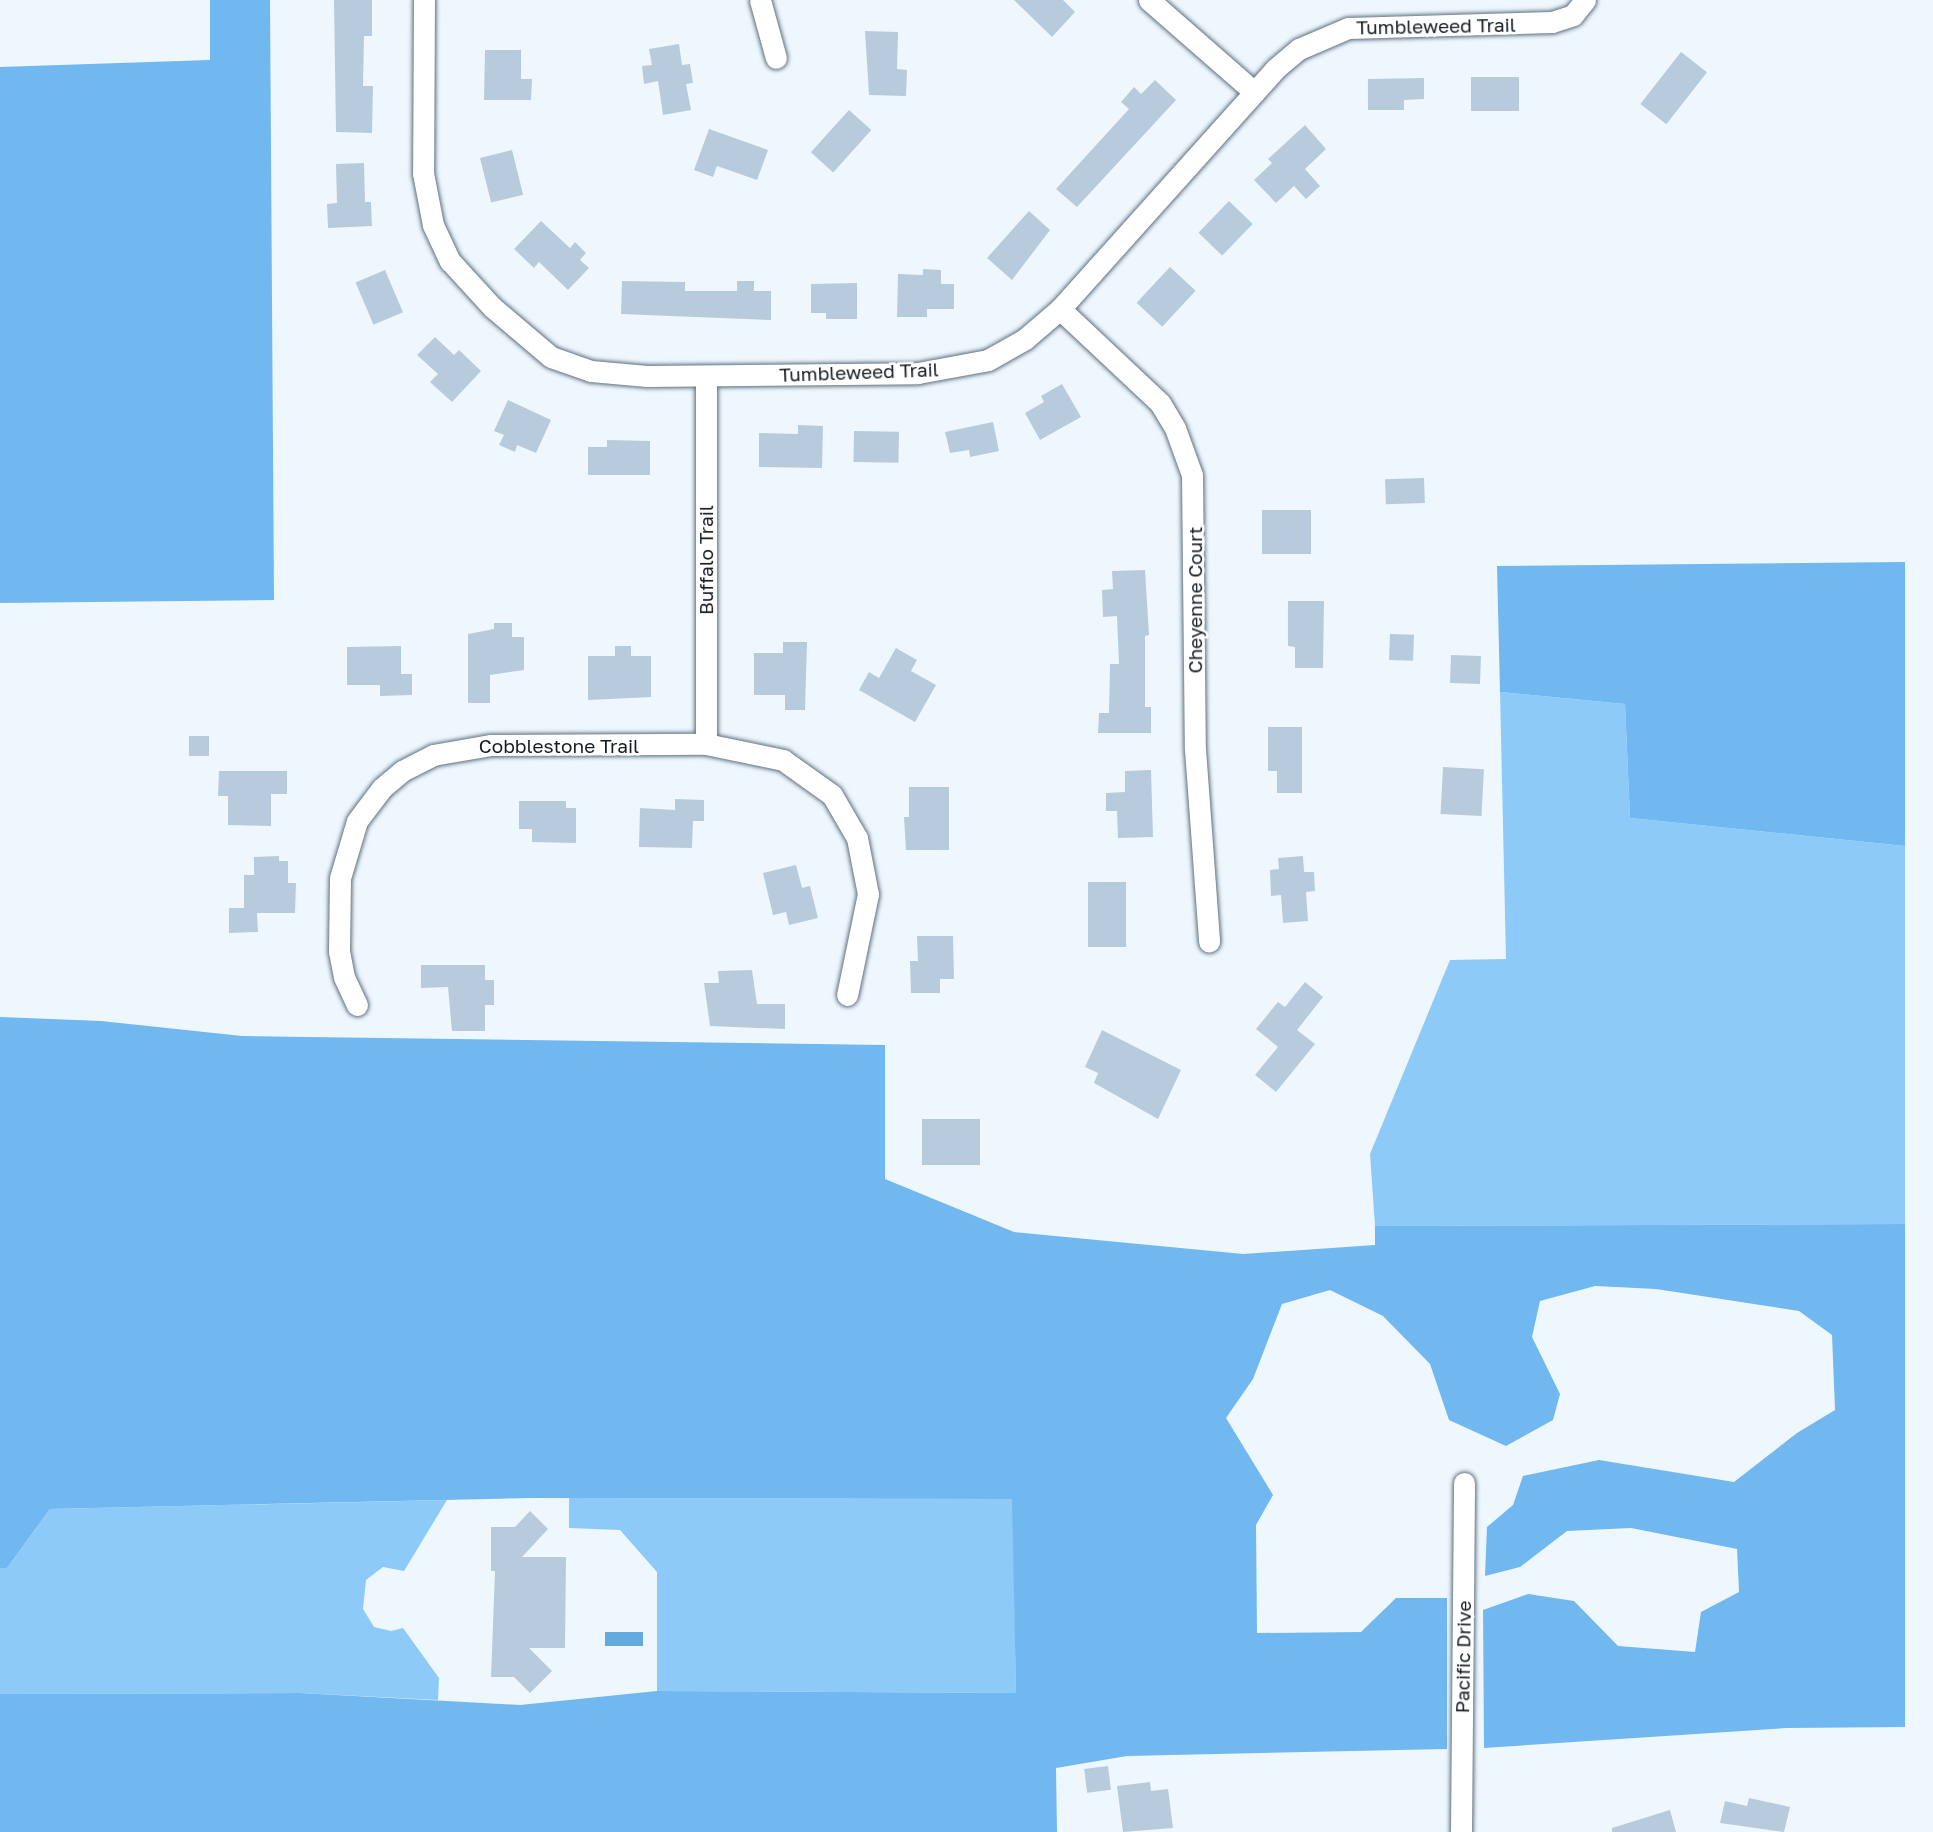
<!DOCTYPE html>
<style>
body{margin:0}
#map{position:relative;width:1933px;height:1832px;overflow:hidden;background:#eff7fe;font-family:"Golos Text",sans-serif}
div>[style]{position:absolute}
[style*='--x']{left:calc(var(--x)*1px);top:calc(var(--y)*1px);width:calc(var(--w)*1px);rotate:calc(var(--a)*1deg)}
.green>*{inset:0;background:#8ecaf8}
.forest>*{inset:0;background:#70b8ef}
.water>*{inset:0;background:#62aadf;transform-origin:0 0}
.building>*{inset:0;background:#b7cbdc;transform-origin:0 0}
.roads{filter:drop-shadow(0 0 2px #5e7180) drop-shadow(0 0 2px #5e7180)}
.street>*{height:21px;margin:-10.5px;padding:0 10.5px;transform-origin:10.5px;border-radius:10.5px;background:#fff}
span{translate:-50% -50%;white-space:nowrap;text-align:center;line-height:1.15;-webkit-text-stroke:5px #fff;paint-order:stroke}
.street-label{font-size:19px;color:#151d23}
</style>
<div id="map">
<div class="green">
<i style="clip-path:polygon(1500px 692px,1625px 704px,1630px 818px,1905px 846px,1905px 1224px,1375px 1226px,1370px 1154px,1450px 960px,1506px 959px)"></i>
<i style="clip-path:polygon(569px 1498px,1013px 1499px,1016px 1693px,657px 1691px,657px 1572px,620px 1530px,569px 1528px)"></i>
<i style="clip-path:polygon(447px 1500px,404px 1571px,383px 1567px,366px 1580px,363px 1609px,374px 1627px,391px 1631px,403px 1628px,439px 1678px,438px 1700px,300px 1693px,0 1694px,0 1568px,7px 1568px,50px 1509px)"></i>
</div>
<div class="forest">
<i style="clip-path:polygon(210px 0,270px 0,274px 600px,0 603px,0 67px,210px 60px)"></i>
<i style="clip-path:polygon(1905px 562px,1905px 846px,1630px 818px,1625px 704px,1500px 692px,1497px 566px)"></i>
<i style="clip-path:polygon(0 1017px,101px 1021px,242px 1036px,885px 1045px,885px 1179px,1014px 1232px,1243px 1254px,1375px 1245px,1375px 1226px,1905px 1224px,1905px 1727px,1787px 1728px,1484px 1748px,1483px 1610px,1528px 1594px,1574px 1601px,1618px 1646px,1695px 1652px,1701px 1612px,1739px 1592px,1737px 1549px,1631px 1528px,1567px 1531px,1520px 1567px,1485px 1576px,1487px 1527px,1513px 1505px,1523px 1476px,1599px 1460px,1734px 1482px,1797px 1433px,1835px 1410px,1832px 1335px,1799px 1311px,1656px 1289px,1595px 1286px,1540px 1301px,1532px 1337px,1560px 1394px,1553px 1420px,1506px 1446px,1449px 1420px,1430px 1364px,1383px 1316px,1330px 1290px,1282px 1304px,1253px 1379px,1226px 1418px,1273px 1495px,1256px 1525px,1257px 1633px,1361px 1632px,1396px 1598px,1447px 1598px,1447px 1749px,1127px 1756px,1056px 1768px,1057px 1832px,0 1832px,0 1694px,300px 1693px,520px 1705px,657px 1691px,1016px 1693px,1012px 1499px,531px 1498px,50px 1509px,7px 1568px,0 1568px)"></i>
</div>
<div class="water">
<i style="left:643px;top:1632px;width:14px;height:38px;rotate:90deg"></i>
</div>
<div class="building">
<i style="clip-path:polygon(334px 0,372px 0,372px 36px,364px 36px,363px 86px,373px 86px,372px 133px,336px 132px)"></i>
<i style="clip-path:polygon(1014px 0,1063px 0,1075px 12px,1052px 37px)"></i>
<i style="clip-path:polygon(865px 31px,898px 32px,897px 69px,907px 70px,906px 96px,869px 95px)"></i>
<i style="clip-path:polygon(679px 44px,682px 65px,690px 64px,693px 83px,686px 84px,691px 110px,663px 115px,658px 81px,644px 84px,642px 66px,652px 65px,649px 49px)"></i>
<i style="clip-path:polygon(485px 50px,521px 50px,521px 79px,532px 79px,531px 100px,484px 100px)"></i>
<i style="left:1681px;top:52px;width:33px;height:66px;rotate:38deg"></i>
<i style="left:1471px;top:77px;width:48px;height:34px"></i>
<i style="clip-path:polygon(1424px 78px,1424px 99px,1404px 100px,1404px 110px,1368px 110px,1368px 79px)"></i>
<i style="clip-path:polygon(1155px 80px,1176px 100px,1077px 207px,1056px 189px,1129px 109px,1121px 102px,1134px 87px,1141px 94px)"></i>
<i style="left:849px;top:110px;width:30px;height:57px;rotate:42deg"></i>
<i style="clip-path:polygon(1305px 125px,1326px 149px,1305px 169px,1320px 186px,1306px 199px,1294px 186px,1276px 203px,1254px 180px,1272px 163px,1268px 159px)"></i>
<i style="clip-path:polygon(709px 129px,768px 150px,757px 180px,717px 166px,713px 177px,694px 170px)"></i>
<i style="left:512px;top:150px;width:46px;height:33px;rotate:76deg"></i>
<i style="clip-path:polygon(364px 163px,365px 202px,371px 202px,372px 226px,328px 228px,327px 204px,337px 203px,336px 164px)"></i>
<i style="left:1229px;top:201px;width:33px;height:44px;rotate:44deg"></i>
<i style="clip-path:polygon(1029px 211px,1050px 230px,1012px 280px,987px 258px)"></i>
<i style="clip-path:polygon(541px 221px,570px 248px,575px 242px,586px 253px,580px 260px,589px 268px,568px 290px,539px 262px,534px 268px,514px 249px)"></i>
<i style="left:1170px;top:267px;width:35px;height:49px;rotate:43deg"></i>
<i style="clip-path:polygon(923px 269px,941px 270px,941px 284px,954px 284px,954px 309px,927px 309px,927px 317px,897px 317px,898px 274px,923px 275px)"></i>
<i style="left:385px;top:270px;width:46px;height:32px;rotate:67deg"></i>
<i style="clip-path:polygon(622px 281px,685px 282px,685px 291px,737px 291px,737px 281px,754px 281px,754px 291px,771px 291px,771px 320px,621px 314px)"></i>
<i style="clip-path:polygon(857px 283px,857px 319px,826px 319px,826px 313px,811px 313px,811px 284px)"></i>
<i style="clip-path:polygon(435px 337px,454px 355px,459px 350px,481px 371px,452px 402px,430px 382px,438px 374px,417px 355px)"></i>
<i style="clip-path:polygon(1062px 384px,1081px 417px,1040px 440px,1025px 413px,1044px 402px,1041px 396px)"></i>
<i style="clip-path:polygon(508px 400px,551px 420px,536px 453px,517px 445px,515px 452px,499px 445px,504px 435px,494px 431px)"></i>
<i style="clip-path:polygon(993px 422px,999px 451px,970px 457px,969px 450px,950px 453px,945px 432px)"></i>
<i style="clip-path:polygon(798px 425px,823px 426px,822px 468px,759px 467px,759px 433px,798px 434px)"></i>
<i style="left:854px;top:431px;width:45px;height:31px;rotate:1deg"></i>
<i style="clip-path:polygon(607px 440px,650px 441px,650px 475px,588px 475px,588px 447px,607px 447px)"></i>
<i style="left:1424px;top:478px;width:25px;height:39px;rotate:88deg"></i>
<i style="left:1262px;top:510px;width:49px;height:44px"></i>
<i style="clip-path:polygon(1145px 570px,1149px 635px,1145px 636px,1145px 707px,1151px 707px,1151px 733px,1098px 733px,1099px 713px,1109px 713px,1110px 664px,1119px 664px,1117px 616px,1103px 617px,1102px 590px,1113px 589px,1112px 571px)"></i>
<i style="clip-path:polygon(1288px 601px,1324px 601px,1323px 668px,1295px 668px,1295px 647px,1288px 646px)"></i>
<i style="clip-path:polygon(494px 623px,512px 623px,512px 637px,524px 637px,524px 670px,490px 675px,490px 703px,468px 703px,468px 634px,494px 629px)"></i>
<i style="left:1390px;top:634px;width:24px;height:26px;rotate:2deg"></i>
<i style="clip-path:polygon(783px 642px,807px 642px,805px 710px,785px 710px,785px 695px,754px 695px,754px 653px,783px 653px)"></i>
<i style="clip-path:polygon(401px 646px,401px 674px,412px 674px,412px 695px,380px 696px,380px 685px,347px 685px,347px 647px)"></i>
<i style="clip-path:polygon(615px 646px,631px 646px,631px 656px,651px 656px,651px 697px,588px 700px,588px 656px,615px 656px)"></i>
<i style="clip-path:polygon(896px 648px,917px 660px,911px 671px,936px 685px,915px 722px,859px 690px,869px 672px,879px 678px)"></i>
<i style="left:1451px;top:655px;width:30px;height:28px;rotate:2deg"></i>
<i style="clip-path:polygon(1268px 727px,1302px 727px,1302px 793px,1277px 793px,1277px 771px,1268px 771px)"></i>
<i style="left:189px;top:736px;width:20px;height:20px"></i>
<i style="left:1443px;top:767px;width:41px;height:47px;rotate:3deg"></i>
<i style="clip-path:polygon(1151px 770px,1153px 837px,1118px 838px,1117px 811px,1106px 811px,1106px 793px,1125px 792px,1125px 771px)"></i>
<i style="clip-path:polygon(219px 771px,287px 771px,287px 794px,271px 794px,271px 826px,228px 825px,228px 796px,218px 796px)"></i>
<i style="clip-path:polygon(909px 787px,949px 787px,949px 850px,906px 850px,904px 817px,909px 817px)"></i>
<i style="clip-path:polygon(675px 799px,704px 800px,704px 821px,693px 821px,692px 848px,639px 847px,640px 808px,675px 810px)"></i>
<i style="clip-path:polygon(519px 801px,566px 801px,566px 808px,576px 808px,576px 843px,532px 842px,532px 829px,519px 829px)"></i>
<i style="clip-path:polygon(279px 856px,279px 861px,288px 861px,288px 883px,296px 883px,295px 913px,257px 913px,258px 932px,229px 933px,229px 908px,244px 908px,244px 875px,254px 875px,254px 857px)"></i>
<i style="clip-path:polygon(1303px 856px,1304px 872px,1314px 872px,1315px 891px,1306px 892px,1308px 921px,1283px 923px,1281px 895px,1271px 896px,1270px 870px,1279px 869px,1278px 858px)"></i>
<i style="clip-path:polygon(796px 865px,802px 888px,810px 886px,818px 918px,789px 925px,786px 912px,773px 915px,763px 873px)"></i>
<i style="left:1088px;top:882px;width:38px;height:65px"></i>
<i style="clip-path:polygon(917px 936px,953px 936px,954px 979px,940px 979px,940px 993px,911px 993px,910px 961px,918px 961px)"></i>
<i style="clip-path:polygon(421px 965px,485px 965px,485px 980px,494px 980px,494px 1005px,485px 1005px,485px 1031px,452px 1031px,448px 987px,421px 988px)"></i>
<i style="clip-path:polygon(752px 970px,757px 1004px,785px 1004px,785px 1029px,710px 1026px,704px 983px,719px 983px,718px 971px)"></i>
<i style="clip-path:polygon(1305px 982px,1323px 997px,1297px 1030px,1315px 1044px,1276px 1092px,1255px 1075px,1278px 1047px,1256px 1029px,1278px 1002px,1285px 1007px)"></i>
<i style="clip-path:polygon(1102px 1030px,1181px 1070px,1158px 1119px,1094px 1083px,1098px 1073px,1085px 1067px)"></i>
<i style="left:980px;top:1119px;width:46px;height:58px;rotate:90deg"></i>
<i style="clip-path:polygon(530px 1511px,548px 1529px,522px 1557px,566px 1557px,565px 1648px,529px 1648px,552px 1671px,530px 1693px,514px 1677px,491px 1677px,495px 1571px,491px 1571px,491px 1527px,515px 1527px)"></i>
<i style="left:1108px;top:1766px;width:24px;height:24px;rotate:83deg"></i>
<i style="clip-path:polygon(1150px 1782px,1151px 1791px,1168px 1789px,1173px 1828px,1123px 1832px,1117px 1786px)"></i>
<i style="clip-path:polygon(1749px 1798px,1790px 1807px,1784px 1832px,1720px 1823px,1725px 1801px,1747px 1806px)"></i>
<i style="clip-path:polygon(1670px 1810px,1676px 1832px,1612px 1832px,1612px 1828px)"></i>
</div>
<div class="roads">
<div class="street">
<i style="--x:424;--y:0;--w:173;--a:90.3"></i>
<i style="--x:423;--y:173;--w:53;--a:79.1"></i>
<i style="--x:433;--y:225;--w:40;--a:65"></i>
<i style="--x:450;--y:261;--w:62;--a:47.6"></i>
<i style="--x:492;--y:307;--w:77;--a:40.3"></i>
<i style="--x:551;--y:357;--w:42;--a:19.3"></i>
<i style="--x:591;--y:371;--w:56;--a:5.1"></i>
<i style="--x:647;--y:376;--w:271;--a:-0.6"></i>
<i style="--x:918;--y:373;--w:71;--a:-10.5"></i>
<i style="--x:988;--y:360;--w:43;--a:-29.6"></i>
<i style="--x:1025;--y:339;--w:46;--a:-40.6"></i>
<i style="--x:1060;--y:309;--w:322;--a:-48.1"></i>
<i style="--x:1275;--y:69;--w:31;--a:-40"></i>
<i style="--x:1299;--y:49;--w:53;--a:-23.2"></i>
<i style="--x:1348;--y:28;--w:204;--a:-1.7"></i>
<i style="--x:1552;--y:22;--w:22;--a:-18"></i>
<i style="--x:1573;--y:15;--w:19;--a:-51"></i>
<i style="--x:760;--y:0;--w:60;--a:74.6"></i>
<i style="--x:1149;--y:0;--w:140;--a:41.2"></i>
<i style="--x:1060;--y:309;--w:137;--a:43.2"></i>
<i style="--x:1160;--y:403;--w:29;--a:59"></i>
<i style="--x:1175;--y:428;--w:50;--a:70.1"></i>
<i style="--x:1192;--y:475;--w:274;--a:89.4"></i>
<i style="--x:1195;--y:749;--w:193;--a:85.8"></i>
<i style="--x:706;--y:744;--w:368;--a:-90"></i>
<i style="--x:357;--y:1005;--w:31;--a:-115"></i>
<i style="--x:344;--y:977;--w:26;--a:-101"></i>
<i style="--x:339;--y:951;--w:73;--a:-89.2"></i>
<i style="--x:340;--y:878;--w:59;--a:-73.4"></i>
<i style="--x:357;--y:821;--w:41;--a:-52.9"></i>
<i style="--x:382;--y:788;--w:26;--a:-40"></i>
<i style="--x:402;--y:771;--w:35;--a:-27"></i>
<i style="--x:433;--y:755;--w:59;--a:-9.8"></i>
<i style="--x:491;--y:745;--w:215;--a:-0.3"></i>
<i style="--x:706;--y:744;--w:79;--a:11.7"></i>
<i style="--x:783;--y:760;--w:60;--a:35.5"></i>
<i style="--x:832;--y:795;--w:50;--a:59.8"></i>
<i style="--x:857;--y:838;--w:57;--a:78.9"></i>
<i style="--x:868;--y:894;--w:103;--a:101.7"></i>
<i style="--x:1461;--y:1832;--w:349;--a:-89.5"></i>
</div>
</div>
<div class="street-label">
<span style="left:1436px;top:26px;rotate:-1deg">Tumbleweed Trail</span>
<span style="left:859px;top:372px;rotate:-2deg">Tumbleweed Trail</span>
<span style="left:706px;top:560px;rotate:-90deg">Buffalo Trail</span>
<span style="left:1195px;top:600px;rotate:-90deg">Cheyenne Court</span>
<span style="left:559px;top:746px">Cobblestone Trail</span>
<span style="left:1463px;top:1657px;rotate:-89deg">Pacific Drive</span>
</div>
</div>
